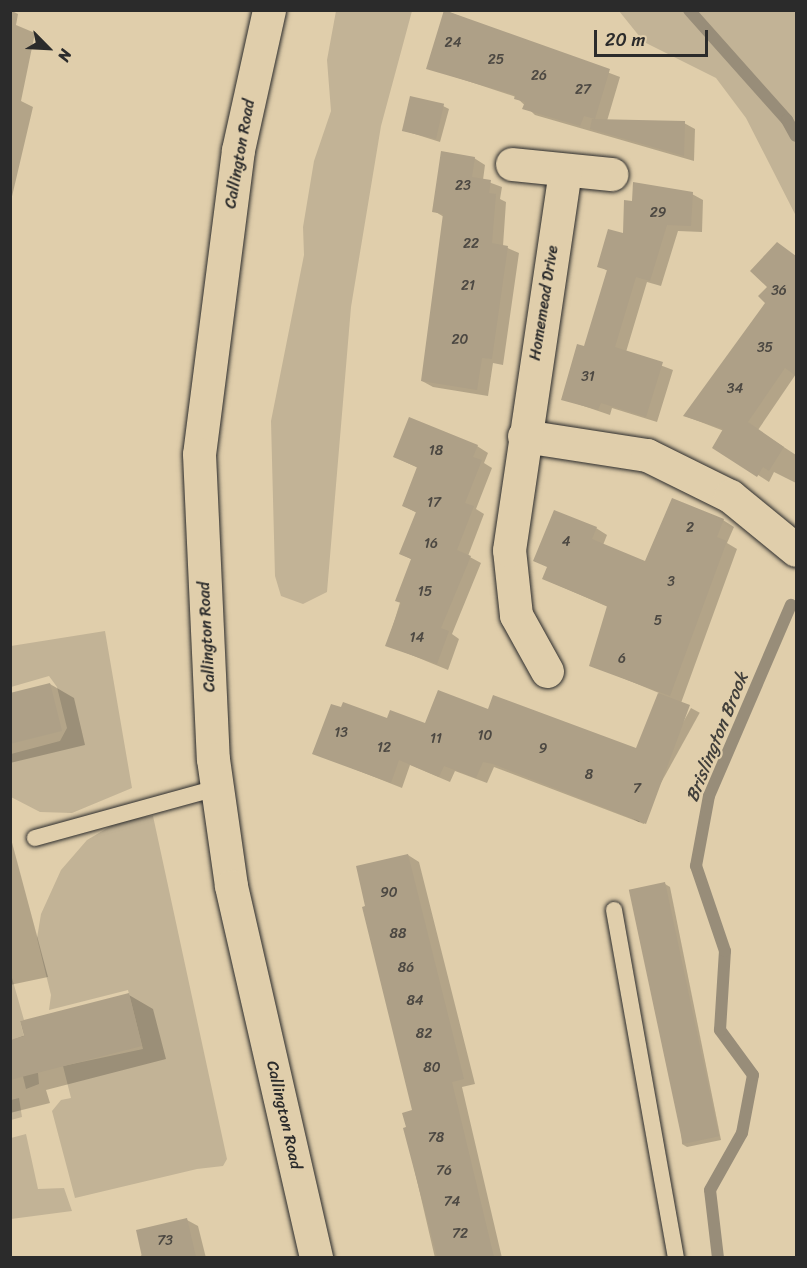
<!DOCTYPE html>
<style>
body{margin:0}
#map{position:relative;width:807px;height:1268px;overflow:hidden;background:#e0ceab;font-family:Sriracha,sans-serif}
div>[style]{position:absolute}
[style*='--x']{left:calc(var(--x)*1px);top:calc(var(--y)*1px);width:calc(var(--w)*1px);rotate:calc(var(--a)*1deg)}
.green>*{inset:0;background:#c2b396}
.shadow>*{inset:0;background:#0003;transform-origin:0 0}
.stream>*{height:12px;margin:-6px;padding:0 6px;transform-origin:6px;border-radius:6px;background:#988d79}
.building>*{inset:0;background:#aea087;transform-origin:0 0}
.roads{filter:drop-shadow(0 0 2px #2b2b2b) drop-shadow(0 0 2px #2b2b2b)}
.lane>*{height:16px;margin:-8px;padding:0 8px;transform-origin:8px;border-radius:8px;background:#e0ceab}
.street>*{height:33px;margin:-16.5px;padding:0 16.5px;transform-origin:16.5px;border-radius:16.5px;background:#e0ceab}
.primary>*{height:33px;margin:-16.5px;padding:0 16.5px;transform-origin:16.5px;border-radius:16.5px;background:#e0ceab}
span{translate:-50% -50%;white-space:nowrap;text-align:center;line-height:1.15;-webkit-text-stroke:4.5px #e0ceab;paint-order:stroke}
.number-label{font-size:14px;color:#4c4842}
.number-label span{-webkit-text-stroke-width:0}
.street-label{font-size:16px;color:#2b2b2b}
.water-label{font-size:18px;color:#413f3b;font-style:italic}
.frame{position:absolute;inset:0;border:12px solid #2b2b2b;pointer-events:none}
.north{position:absolute;left:18px;top:18px;width:60px;height:60px;-webkit-text-stroke:4px #e0ceab;paint-order:stroke;rotate:114deg;font-size:16px;font-weight:700;line-height:24px;text-align:center;color:#2b2b2b}
.north::after{content:'';display:block;margin:auto;width:21px;height:27px;background:#2b2b2b;clip-path:polygon(50% 0,100% 100%,50% 72%,0 100%)}
.scale{position:absolute;left:594px;top:30px;width:114px;height:27px;box-sizing:border-box;border:3px solid #2b2b2b;border-top:0;padding-left:8px;font-size:18px;line-height:21px;white-space:nowrap;color:#2b2b2b;-webkit-text-stroke:4px #e0ceab;paint-order:stroke}
</style>
<div id="map">
<div class="green">
<i style="clip-path:polygon(336px 11px,412px 11px,381px 126px,351px 307px,327px 592px,303px 604px,281px 596px,275px 576px,271px 421px,304px 255px,303px 227px,314px 161px,331px 111px,327px 60px)"></i>
<i style="clip-path:polygon(619px 11px,796px 11px,796px 216px,746px 118px,716px 78px,644px 42px)"></i>
<i style="clip-path:polygon(105px 631px,132px 788px,72px 813px,40px 812px,11px 797px,11px 754px,60px 741px,67px 728px,57px 687px,49px 676px,11px 687px,11px 646px)"></i>
<i style="clip-path:polygon(153px 816px,227px 1159px,223px 1166px,197px 1169px,75px 1198px,52px 1111px,61px 1100px,71px 1098px,63px 1066px,143px 1049px,128px 990px,49px 1010px,51px 995px,37px 938px,41px 914px,61px 870px,87px 840px,121px 820px)"></i>
<i style="clip-path:polygon(10px 971px,24px 1020px,20px 1021px,33px 1073px,38px 1073px,39px 1084px,26px 1089px,14px 1039px,11px 1040px)"></i>
<i style="clip-path:polygon(19px 1098px,22px 1117px,11px 1120px,11px 1100px)"></i>
<i style="clip-path:polygon(26px 1134px,38px 1189px,64px 1188px,72px 1211px,11px 1219px,11px 1138px)"></i>
</div>
<div class="shadow">
<i style="clip-path:polygon(10px 10px,18px 14px,16px 25px,35px 33px,21px 101px,33px 107px,10px 205px)"></i>
<i style="clip-path:polygon(446px 11px,620px 77px,607px 121px,684px 123px,695px 129px,694px 161px,535px 115px,516px 97px,428px 68px)"></i>
<i style="clip-path:polygon(443px 106px,449px 109px,440px 142px,402px 130px)"></i>
<i style="clip-path:polygon(474px 158px,485px 165px,483px 180px,502px 187px,500px 199px,506px 202px,503px 246px,519px 253px,503px 365px,493px 363px,488px 396px,433px 387px,422px 381px,444px 217px,434px 211px)"></i>
<i style="clip-path:polygon(692px 194px,703px 200px,702px 232px,678px 231px,661px 286px,647px 282px,626px 352px,673px 370px,657px 422px,612px 408px,610px 415px,563px 399px,585px 348px,608px 271px,599px 266px,625px 235px)"></i>
<i style="clip-path:polygon(777px 244px,796px 258px,796px 374px,758px 430px,796px 455px,796px 483px,774px 472px,769px 482px,714px 447px,724px 431px,685px 416px,767px 303px)"></i>
<i style="clip-path:polygon(477px 446px,488px 453px,484px 463px,492px 468px,476px 509px,484px 514px,468px 556px,481px 563px,452px 634px,459px 639px,448px 670px,387px 645px,413px 560px,401px 554px,417px 513px,404px 506px,418px 468px,395px 457px)"></i>
<i style="clip-path:polygon(723px 520px,734px 527px,727px 543px,737px 549px,681px 703px,688px 706px,644px 824px,494px 767px,487px 783px,455px 771px,450px 782px,410px 765px,402px 788px,314px 753px,387px 720px,426px 725px,488px 711px,637px 750px,659px 693px,591px 665px,608px 607px,544px 579px,596px 528px,607px 535px,603px 545px,646px 563px)"></i>
<i style="clip-path:polygon(50px 684px,74px 698px,85px 745px,10px 763px,10px 695px)"></i>
<i style="left:691px;top:708px;width:10px;height:125px;rotate:29deg"></i>
<i style="clip-path:polygon(10px 835px,48px 977px,10px 985px)"></i>
<i style="clip-path:polygon(408px 855px,419px 862px,475px 1084px,462px 1087px,502px 1258px,435px 1258px,405px 1129px,414px 1112px)"></i>
<i style="clip-path:polygon(665px 884px,670px 887px,721px 1140px,687px 1147px,682px 1144px)"></i>
<i style="clip-path:polygon(129px 995px,153px 1009px,166px 1059px,46px 1090px,50px 1103px,10px 1113px,10px 1041px)"></i>
<i style="clip-path:polygon(187px 1220px,198px 1226px,206px 1258px,138px 1258px)"></i>
</div>
<div class="stream">
<i style="--x:689;--y:10;--w:147;--a:48.3"></i>
<i style="--x:787;--y:120;--w:18;--a:61"></i>
<i style="--x:718;--y:1258;--w:68;--a:-96.7"></i>
<i style="--x:710;--y:1190;--w:65;--a:-60.7"></i>
<i style="--x:742;--y:1133;--w:59;--a:-79.3"></i>
<i style="--x:753;--y:1075;--w:56;--a:-126.3"></i>
<i style="--x:720;--y:1030;--w:79;--a:-86.4"></i>
<i style="--x:725;--y:951;--w:90;--a:-108.8"></i>
<i style="--x:696;--y:866;--w:71;--a:-79.5"></i>
<i style="--x:709;--y:796;--w:208;--a:-66.8"></i>
</div>
<div class="building">
<i style="clip-path:polygon(444px 10px,610px 69px,595px 119px,584px 116px,580px 126px,522px 109px,525px 102px,514px 99px,515px 95px,426px 69px)"></i>
<i style="left:410px;top:96px;width:35px;height:36px;rotate:13deg"></i>
<i style="clip-path:polygon(592px 119px,685px 121px,684px 156px,590px 129px)"></i>
<i style="clip-path:polygon(441px 151px,475px 157px,472px 177px,491px 180px,489px 193px,496px 194px,492px 243px,508px 246px,492px 359px,482px 358px,477px 390px,421px 381px,443px 214px,432px 212px)"></i>
<i style="clip-path:polygon(633px 182px,693px 192px,691px 226px,667px 225px,650px 281px,636px 277px,615px 347px,663px 362px,646px 417px,601px 403px,598px 410px,561px 400px,577px 344px,584px 346px,607px 270px,597px 267px,608px 229px,623px 233px,624px 200px,632px 201px)"></i>
<i style="clip-path:polygon(777px 242px,796px 256px,796px 376px,785px 368px,748px 422px,784px 447px,769px 471px,763px 467px,757px 477px,712px 448px,723px 429px,683px 416px,765px 303px,758px 296px,767px 287px,750px 271px)"></i>
<i style="clip-path:polygon(409px 417px,478px 445px,473px 457px,482px 460px,465px 503px,474px 506px,457px 550px,471px 556px,441px 628px,449px 631px,437px 664px,385px 646px,401px 603px,395px 601px,411px 559px,399px 554px,416px 512px,402px 506px,417px 467px,393px 457px)"></i>
<i style="clip-path:polygon(672px 498px,724px 519px,717px 537px,727px 541px,670px 696px,589px 666px,607px 606px,542px 579px,547px 567px,533px 561px,554px 510px,597px 527px,592px 539px,645px 561px)"></i>
<i style="clip-path:polygon(50px 683px,62px 731px,10px 744px,10px 693px)"></i>
<i style="clip-path:polygon(438px 690px,488px 709px,493px 695px,636px 748px,658px 693px,690px 705px,646px 824px,493px 764px,483px 762px,476px 778px,444px 766px,439px 777px,399px 760px,391px 783px,312px 754px,331px 704px,341px 707px,343px 702px,387px 718px,390px 710px,425px 723px)"></i>
<i style="clip-path:polygon(408px 854px,464px 1079px,452px 1082px,494px 1257px,437px 1257px,403px 1128px,406px 1127px,402px 1113px,412px 1110px,362px 907px,365px 906px,356px 866px)"></i>
<i style="left:665px;top:882px;width:260px;height:37px;rotate:78deg"></i>
<i style="clip-path:polygon(129px 993px,142px 1046px,10px 1080px,10px 1040px,24px 1036px,20px 1021px)"></i>
<i style="clip-path:polygon(187px 1218px,196px 1257px,142px 1257px,136px 1230px)"></i>
</div>
<div class="roads">
<div class="lane">
<i style="--x:35;--y:838;--w:189;--a:-15.4"></i>
<i style="--x:614;--y:910;--w:353;--a:79.9"></i>
</div>
<div class="street">
<i style="--x:512;--y:164;--w:100;--a:5.8"></i>
<i style="--x:524;--y:436;--w:124;--a:8.8"></i>
<i style="--x:647;--y:455;--w:93;--a:26.3"></i>
<i style="--x:730;--y:496;--w:85;--a:39.3"></i>
<i style="--x:547;--y:671;--w:64;--a:-119"></i>
<i style="--x:516;--y:615;--w:65;--a:-96.1"></i>
<i style="--x:509;--y:550;--w:384;--a:-81.6"></i>
</div>
<div class="primary">
<i style="--x:269;--y:10;--w:143;--a:102.5"></i>
<i style="--x:238;--y:150;--w:306;--a:97.3"></i>
<i style="--x:199;--y:454;--w:305;--a:87.4"></i>
<i style="--x:213;--y:759;--w:128;--a:81.9"></i>
<i style="--x:231;--y:886;--w:382;--a:77.1"></i>
</div>
</div>
<div class="number-label">
<span style="left:453px;top:43px">24</span>
<span style="left:496px;top:60px">25</span>
<span style="left:539px;top:76px">26</span>
<span style="left:583px;top:90px">27</span>
<span style="left:463px;top:186px">23</span>
<span style="left:658px;top:213px">29</span>
<span style="left:471px;top:244px">22</span>
<span style="left:468px;top:286px">21</span>
<span style="left:779px;top:291px">36</span>
<span style="left:460px;top:340px">20</span>
<span style="left:765px;top:348px">35</span>
<span style="left:588px;top:377px">31</span>
<span style="left:735px;top:389px">34</span>
<span style="left:436px;top:451px">18</span>
<span style="left:434px;top:503px">17</span>
<span style="left:690px;top:528px">2</span>
<span style="left:566px;top:542px">4</span>
<span style="left:431px;top:544px">16</span>
<span style="left:671px;top:582px">3</span>
<span style="left:425px;top:592px">15</span>
<span style="left:658px;top:621px">5</span>
<span style="left:417px;top:638px">14</span>
<span style="left:622px;top:659px">6</span>
<span style="left:341px;top:733px">13</span>
<span style="left:485px;top:736px">10</span>
<span style="left:436px;top:739px">11</span>
<span style="left:384px;top:748px">12</span>
<span style="left:543px;top:749px">9</span>
<span style="left:589px;top:775px">8</span>
<span style="left:637px;top:789px">7</span>
<span style="left:389px;top:893px">90</span>
<span style="left:398px;top:934px">88</span>
<span style="left:406px;top:968px">86</span>
<span style="left:415px;top:1001px">84</span>
<span style="left:424px;top:1034px">82</span>
<span style="left:432px;top:1068px">80</span>
<span style="left:436px;top:1138px">78</span>
<span style="left:444px;top:1171px">76</span>
<span style="left:452px;top:1202px">74</span>
<span style="left:460px;top:1234px">72</span>
<span style="left:165px;top:1241px">73</span>
</div>
<div class="street-label">
<span style="left:240px;top:154px;rotate:-80deg">Callington Road</span>
<span style="left:544px;top:303px;rotate:-81deg">Homemead Drive</span>
<span style="left:207px;top:637px;rotate:-93deg">Callington Road</span>
<span style="left:284px;top:1115px;rotate:77deg">Callington Road</span>
</div>
<div class="water-label">
<span style="left:717px;top:737px;rotate:-68deg">Brislington Brook</span>
</div>
<div class="frame"></div>
<div class="north">N</div>
<div class="scale">20 m</div>
</div>
